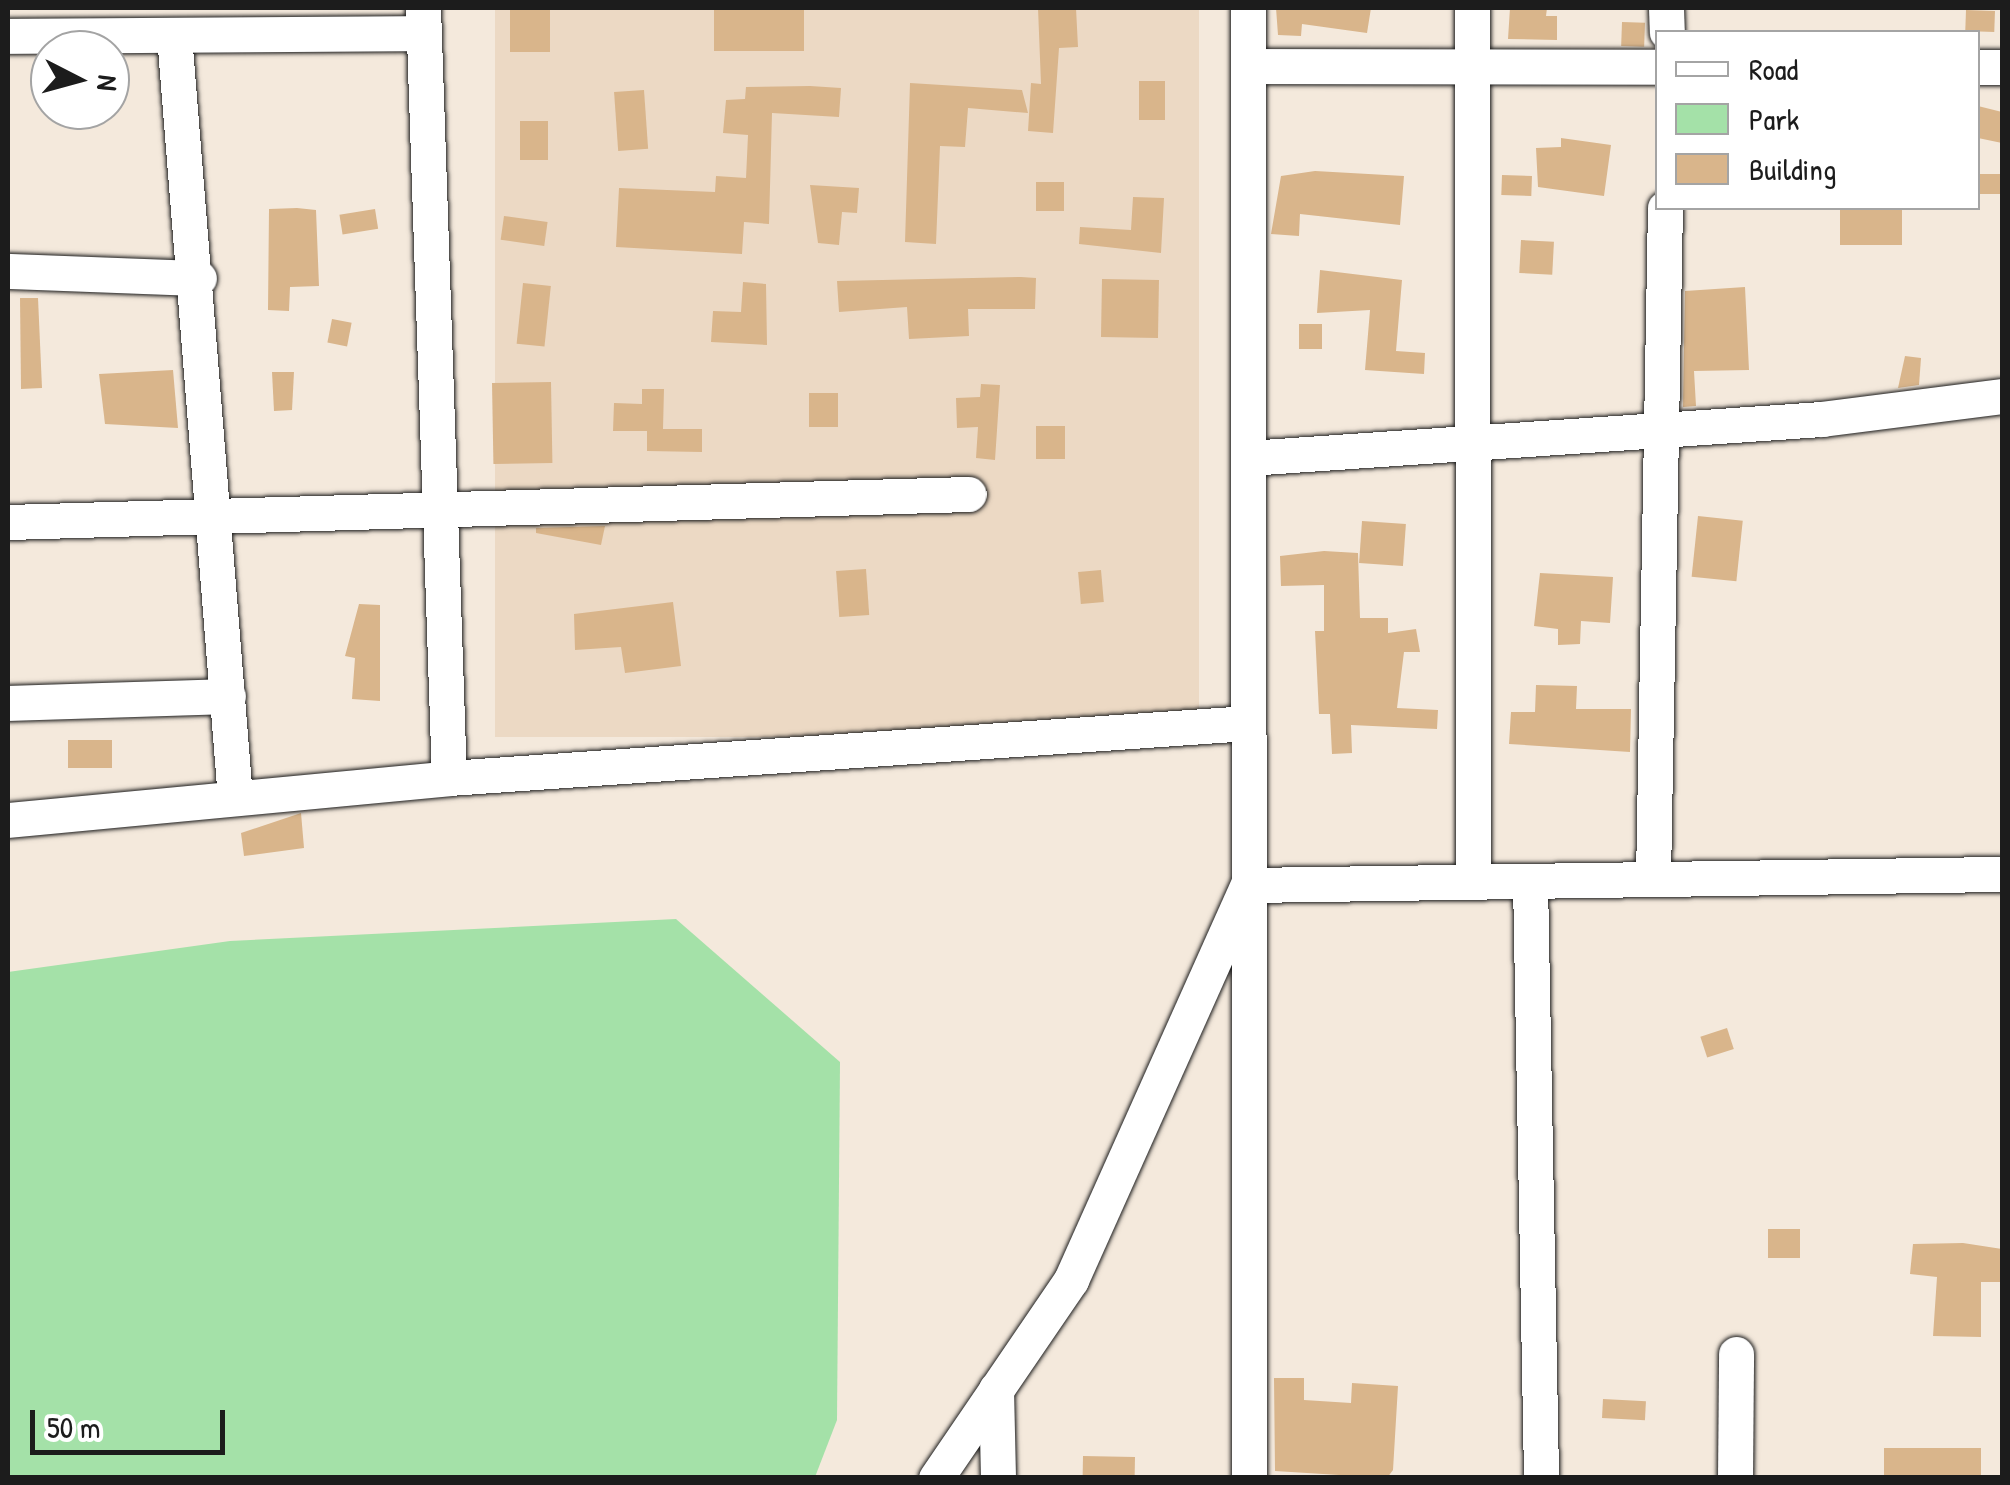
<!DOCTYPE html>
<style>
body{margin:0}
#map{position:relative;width:2010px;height:1485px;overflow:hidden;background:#f4e9dc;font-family:"Patrick Hand",sans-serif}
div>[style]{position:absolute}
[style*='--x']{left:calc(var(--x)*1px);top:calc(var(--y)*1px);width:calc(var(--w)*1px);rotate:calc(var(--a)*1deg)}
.built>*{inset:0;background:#ecd9c4;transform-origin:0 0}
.green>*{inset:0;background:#a4e1a8}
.building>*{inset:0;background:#d9b58b;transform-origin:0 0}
.roads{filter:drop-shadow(0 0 2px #1c1c1c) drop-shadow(0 0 2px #1c1c1c)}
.minor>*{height:35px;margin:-17.5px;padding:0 17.5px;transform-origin:17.5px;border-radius:17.5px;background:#fff}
span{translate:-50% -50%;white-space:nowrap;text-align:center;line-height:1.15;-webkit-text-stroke:10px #fff;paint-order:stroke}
.frame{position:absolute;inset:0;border:10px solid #1c1c1c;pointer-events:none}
.legend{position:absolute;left:1655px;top:30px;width:325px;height:180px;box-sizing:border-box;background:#fff;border:2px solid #a4a4a4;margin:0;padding:12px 18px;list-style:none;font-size:30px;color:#1c1c1c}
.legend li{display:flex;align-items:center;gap:20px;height:50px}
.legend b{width:50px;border:2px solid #a4a4a4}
.north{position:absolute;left:30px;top:30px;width:100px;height:100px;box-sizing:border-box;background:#fff;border:2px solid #a4a4a4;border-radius:50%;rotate:96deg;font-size:28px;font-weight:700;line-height:40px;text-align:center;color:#1c1c1c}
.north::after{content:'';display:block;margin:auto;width:35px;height:45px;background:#1c1c1c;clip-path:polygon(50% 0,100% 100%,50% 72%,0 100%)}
.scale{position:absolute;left:30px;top:1410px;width:195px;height:45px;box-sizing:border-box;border:5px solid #1c1c1c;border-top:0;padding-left:12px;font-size:30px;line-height:35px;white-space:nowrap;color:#1c1c1c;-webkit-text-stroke:8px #fff;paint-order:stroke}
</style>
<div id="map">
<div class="built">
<i style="left:495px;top:8px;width:704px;height:729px"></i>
</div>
<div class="green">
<i style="clip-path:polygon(676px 919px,840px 1062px,837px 1420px,815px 1477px,8px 1477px,8px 972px,230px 941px)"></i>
</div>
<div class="building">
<i style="left:510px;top:8px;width:40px;height:44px"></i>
<i style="left:714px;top:8px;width:90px;height:43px"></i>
<i style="clip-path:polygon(1038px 8px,1076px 8px,1078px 47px,1059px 48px,1053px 133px,1028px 131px,1031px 83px,1041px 84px)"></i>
<i style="clip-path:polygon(1276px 8px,1371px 8px,1367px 33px,1302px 24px,1301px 36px,1278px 35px)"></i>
<i style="clip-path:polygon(1510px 8px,1547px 8px,1546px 16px,1557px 16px,1557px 40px,1508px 39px)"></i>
<i style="left:1966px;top:10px;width:29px;height:21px;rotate:2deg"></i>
<i style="left:1622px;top:22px;width:23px;height:24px;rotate:2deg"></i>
<i style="left:1139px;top:81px;width:26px;height:39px"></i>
<i style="clip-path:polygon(910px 83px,1022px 90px,1028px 113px,968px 108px,965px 147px,940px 146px,936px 244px,905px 242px)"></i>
<i style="clip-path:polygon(810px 86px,841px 88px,839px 117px,772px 113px,769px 224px,744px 222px,742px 254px,616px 247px,619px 188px,715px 192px,716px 176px,746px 178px,748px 135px,723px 133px,726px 100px,745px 99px,746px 87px)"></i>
<i style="left:644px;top:90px;width:59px;height:30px;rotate:86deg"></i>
<i style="clip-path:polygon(1978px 106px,2002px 112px,2002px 143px,1978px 138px)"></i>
<i style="left:520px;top:121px;width:28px;height:39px"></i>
<i style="clip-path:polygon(1561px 138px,1611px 145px,1604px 196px,1538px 187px,1536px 148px,1561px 147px)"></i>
<i style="clip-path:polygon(1315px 171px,1404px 176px,1400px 225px,1300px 214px,1299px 236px,1271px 234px,1281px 176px)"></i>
<i style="left:1978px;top:174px;width:24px;height:20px"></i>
<i style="left:1502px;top:175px;width:30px;height:20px;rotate:2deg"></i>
<i style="left:1064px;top:182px;width:29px;height:28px;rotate:90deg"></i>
<i style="clip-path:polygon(810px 185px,859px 188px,857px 213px,842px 212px,839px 245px,818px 243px)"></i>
<i style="clip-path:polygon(1133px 197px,1164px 198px,1161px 253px,1079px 244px,1080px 227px,1131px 230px)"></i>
<i style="clip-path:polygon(297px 208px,316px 210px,319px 286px,290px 287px,289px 311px,268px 310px,269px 209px)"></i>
<i style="left:1840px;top:208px;width:62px;height:37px"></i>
<i style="left:375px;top:209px;width:20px;height:36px;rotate:81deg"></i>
<i style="left:504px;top:216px;width:44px;height:24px;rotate:8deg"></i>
<i style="left:1521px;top:240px;width:33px;height:33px;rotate:3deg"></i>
<i style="clip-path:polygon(1320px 270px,1402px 280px,1396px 351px,1425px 353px,1424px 374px,1365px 370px,1370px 310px,1317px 313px)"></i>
<i style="clip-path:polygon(1021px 277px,1036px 278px,1035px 309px,968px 309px,969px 336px,909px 339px,907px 307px,839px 312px,837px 281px)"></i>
<i style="left:1102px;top:279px;width:57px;height:58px;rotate:1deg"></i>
<i style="clip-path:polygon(743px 282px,766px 284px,767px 345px,711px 342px,713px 311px,741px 312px)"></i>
<i style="left:523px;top:283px;width:28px;height:61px;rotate:6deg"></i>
<i style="clip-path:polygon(1745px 287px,1749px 370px,1694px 371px,1696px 406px,1683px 407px,1685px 291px)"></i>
<i style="clip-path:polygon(20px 298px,38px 298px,42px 388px,21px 389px)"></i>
<i style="left:332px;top:319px;width:20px;height:24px;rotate:11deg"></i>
<i style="left:1322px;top:324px;width:25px;height:23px;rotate:90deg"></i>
<i style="clip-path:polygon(1905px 356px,1921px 358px,1919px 385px,1898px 388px)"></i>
<i style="clip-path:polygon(173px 370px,178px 428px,105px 424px,99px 374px)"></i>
<i style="clip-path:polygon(272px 372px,294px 372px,292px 410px,274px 411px)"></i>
<i style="left:551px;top:382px;width:81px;height:59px;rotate:89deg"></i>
<i style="clip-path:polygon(981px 384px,1000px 385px,995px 460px,976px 458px,978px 427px,957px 428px,956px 398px,980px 397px)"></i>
<i style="clip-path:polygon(642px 389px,664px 389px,663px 429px,702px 429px,702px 452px,647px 451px,647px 431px,613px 431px,614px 403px,642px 404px)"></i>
<i style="left:809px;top:393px;width:29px;height:34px"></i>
<i style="left:1036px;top:426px;width:29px;height:33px"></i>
<i style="left:1698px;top:516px;width:45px;height:61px;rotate:6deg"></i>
<i style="left:1362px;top:521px;width:44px;height:42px;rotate:4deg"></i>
<i style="clip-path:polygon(605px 526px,601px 545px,536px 533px,536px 528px)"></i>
<i style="clip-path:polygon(1324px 551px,1358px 553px,1360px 618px,1388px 618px,1388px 633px,1416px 629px,1420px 652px,1404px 652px,1397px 708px,1438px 710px,1437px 729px,1351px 725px,1352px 753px,1332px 754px,1330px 714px,1319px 714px,1315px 631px,1324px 631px,1324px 585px,1281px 586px,1280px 556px)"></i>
<i style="left:866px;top:569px;width:46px;height:30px;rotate:86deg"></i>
<i style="left:1101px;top:570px;width:32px;height:23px;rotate:85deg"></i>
<i style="clip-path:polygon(1540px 573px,1613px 577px,1610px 623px,1581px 621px,1580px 644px,1558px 645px,1558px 629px,1534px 626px)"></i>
<i style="clip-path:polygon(673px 602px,681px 666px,625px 673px,621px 647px,575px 650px,574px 614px)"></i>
<i style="clip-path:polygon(359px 604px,380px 605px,380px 701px,352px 699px,355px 658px,345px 656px)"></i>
<i style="clip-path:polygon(1536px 685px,1577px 686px,1576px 709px,1631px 709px,1630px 752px,1509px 744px,1511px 712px,1535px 712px)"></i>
<i style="left:68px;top:740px;width:44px;height:28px"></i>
<i style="clip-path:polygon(301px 813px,304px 848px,244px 856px,241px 833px)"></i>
<i style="left:1727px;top:1028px;width:22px;height:28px;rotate:72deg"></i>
<i style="left:1768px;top:1229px;width:32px;height:29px"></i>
<i style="clip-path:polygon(1963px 1243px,2002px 1249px,2002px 1282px,1981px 1282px,1981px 1337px,1933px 1336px,1937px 1277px,1910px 1274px,1913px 1244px)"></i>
<i style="clip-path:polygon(1274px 1378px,1304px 1378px,1304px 1400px,1351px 1403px,1352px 1383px,1398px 1386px,1393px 1470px,1387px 1478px,1275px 1471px)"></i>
<i style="left:1603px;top:1399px;width:43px;height:19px;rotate:3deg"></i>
<i style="left:1884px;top:1448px;width:97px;height:30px"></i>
<i style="left:1083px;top:1456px;width:52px;height:22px;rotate:1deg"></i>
</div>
<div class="roads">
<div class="minor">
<i style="--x:423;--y:8;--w:770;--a:88.07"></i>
<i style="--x:1248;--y:8;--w:1470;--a:89.96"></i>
<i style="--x:1472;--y:8;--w:874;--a:89.93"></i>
<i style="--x:1666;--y:8;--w:24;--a:88"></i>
<i style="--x:174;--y:35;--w:765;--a:85.43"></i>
<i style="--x:8;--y:36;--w:416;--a:-0.4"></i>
<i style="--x:1248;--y:66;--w:410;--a:0.1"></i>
<i style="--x:1978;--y:67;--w:24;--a:0"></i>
<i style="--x:8;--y:271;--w:191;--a:2.1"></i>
<i style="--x:1248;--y:458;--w:575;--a:-3.89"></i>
<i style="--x:1822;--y:419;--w:181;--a:-7.3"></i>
<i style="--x:8;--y:522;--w:961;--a:-1.67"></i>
<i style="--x:8;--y:703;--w:220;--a:-1.8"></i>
<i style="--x:8;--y:820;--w:443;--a:-5.4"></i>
<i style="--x:449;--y:778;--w:801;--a:-3.94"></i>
<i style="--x:1653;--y:879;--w:671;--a:-88.98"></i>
<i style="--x:1530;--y:881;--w:597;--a:88.94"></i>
<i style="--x:996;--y:1389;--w:89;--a:88.7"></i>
<i style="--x:936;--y:1478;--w:240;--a:-55.7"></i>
<i style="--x:1071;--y:1280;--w:433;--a:-65.9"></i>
<i style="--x:1248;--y:885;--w:754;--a:-0.84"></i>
<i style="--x:1735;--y:1478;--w:124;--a:-89.5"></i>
</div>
</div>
<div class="frame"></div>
<ul class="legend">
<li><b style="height:12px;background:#fff"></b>Road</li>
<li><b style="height:28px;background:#a4e1a8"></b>Park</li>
<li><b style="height:28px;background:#d9b58b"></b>Building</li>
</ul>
<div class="north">N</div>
<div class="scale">50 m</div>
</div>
